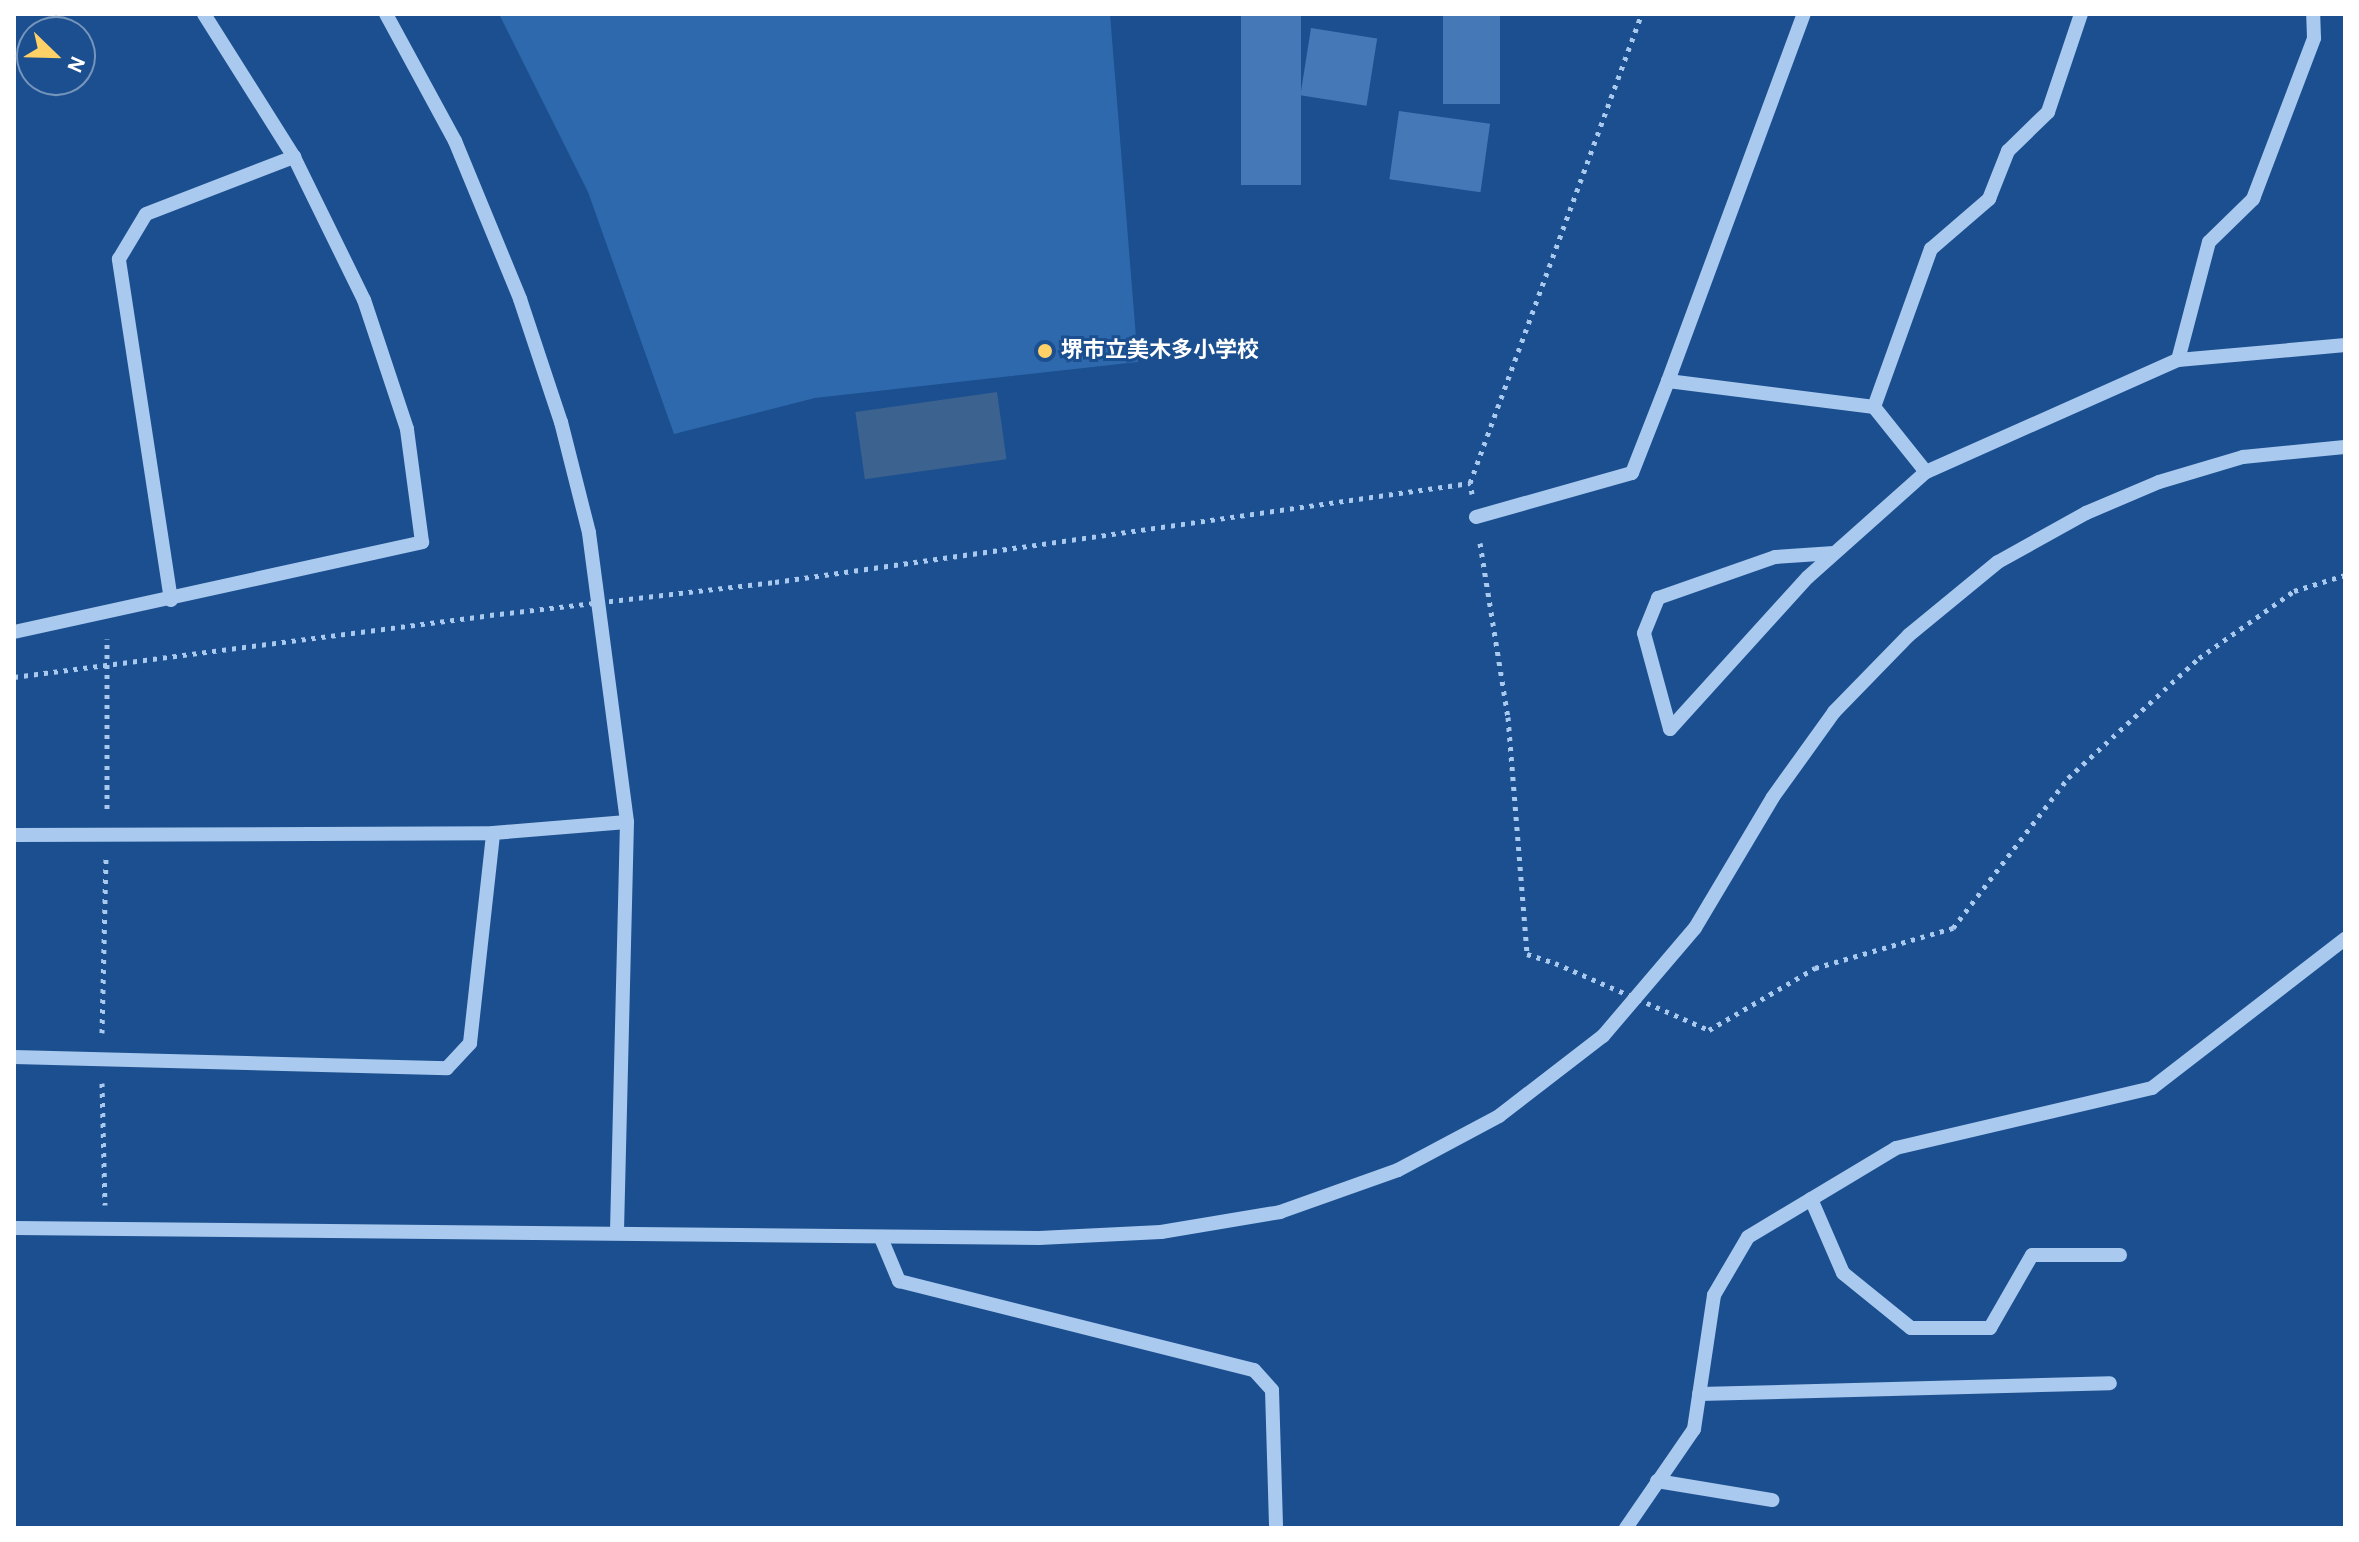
<!DOCTYPE html>
<meta charset="utf-8">
<style>
body{margin:0}
#map{position:relative;width:2359px;height:1542px;overflow:hidden;background:#1b4f8f;font-family:"Alegreya Sans","Noto Sans JP",sans-serif}
div>[style]{position:absolute}
[style*='--x']{left:calc(var(--x)*1px);top:calc(var(--y)*1px);width:calc(var(--w)*1px);rotate:calc(var(--a)*1deg)}
.green>*{inset:0;background:#2e69ad}
.water>*{inset:0;background:#3c6290;transform-origin:0 0}
.building>*{inset:0;background:#4478b7;transform-origin:0 0}
.path>*{height:5px;margin-top:-2.5px;transform-origin:0;background:repeating-linear-gradient(90deg,#a9c9ee 0 4px,transparent 0 10px)}
.minor>*{height:14px;margin:-7px;padding:0 7px;transform-origin:7px;border-radius:7px;background:#a9c9ee}
.path-bridge>*{height:5px;margin-top:-2.5px;transform-origin:0;background:repeating-linear-gradient(90deg,#a9c9ee 0 4px,transparent 0 10px)}
.dots>*{width:22px;height:22px;translate:-50% -50%;box-sizing:border-box;border:4px solid #1b4f8f;border-radius:50%}
span{translate:-50% -50%;white-space:nowrap;text-align:center;line-height:1.15;-webkit-text-stroke:6px #1b4f8f;paint-order:stroke}
.poi-label{font-size:22px;color:#fff;font-weight:700}
.left{translate:0 -50%;text-align:left}
.frame{position:absolute;inset:0;border:16px solid #fff;pointer-events:none}
.north{position:absolute;left:16px;top:16px;width:80px;height:80px;box-sizing:border-box;background:#1b4f8f;border:2px solid #7695bc;border-radius:50%;rotate:113deg;font-size:22px;font-weight:700;line-height:32px;text-align:center;color:#fff}
.north::after{content:'';display:block;margin:auto;width:28px;height:36px;background:#ffd166;clip-path:polygon(50% 0,100% 100%,50% 72%,0 100%)}
</style>
<div id="map">
<div class="green">
<i style="clip-path:polygon(499px 14px,1110px 14px,1138px 362px,815px 398px,674px 434px,588px 192px)"></i>
</div>
<div class="water">
<i style="left:997px;top:392px;width:68px;height:143px;rotate:82deg"></i>
</div>
<div class="building">
<i style="left:1241px;top:14px;width:60px;height:171px"></i>
<i style="left:1443px;top:14px;width:57px;height:90px"></i>
<i style="left:1311px;top:28px;width:67px;height:68px;rotate:9deg"></i>
<i style="left:1399px;top:111px;width:92px;height:69px;rotate:8deg"></i>
</div>
<div class="path">
<i style="--x:1472;--y:494;--w:11;--a:-100"></i>
<i style="--x:1470;--y:483;--w:500;--a:-69.9"></i>
<i style="--x:1480;--y:543;--w:176;--a:80.9"></i>
<i style="--x:1508;--y:717;--w:238;--a:85.4"></i>
<i style="--x:1527;--y:954;--w:29;--a:18"></i>
<i style="--x:775;--y:582;--w:702;--a:-8.11"></i>
<i style="--x:14;--y:677;--w:480;--a:-7.4"></i>
<i style="--x:107;--y:809;--w:170;--a:-90"></i>
<i style="--x:1709;--y:1030;--w:123;--a:-30.3"></i>
<i style="--x:1815;--y:968;--w:144;--a:-16.2"></i>
<i style="--x:1953;--y:928;--w:189;--a:-52.5"></i>
<i style="--x:2068;--y:778;--w:178;--a:-42.5"></i>
<i style="--x:2199;--y:658;--w:116;--a:-35.2"></i>
<i style="--x:2294;--y:591;--w:53;--a:-17.4"></i>
<i style="--x:102;--y:1033;--w:174;--a:-88.7"></i>
<i style="--x:102;--y:1083;--w:122;--a:88.6"></i>
</div>
<div class="minor">
<i style="--x:386;--y:14;--w:145;--a:61.5"></i>
<i style="--x:455;--y:141;--w:171;--a:67.6"></i>
<i style="--x:520;--y:299;--w:130;--a:71.6"></i>
<i style="--x:561;--y:422;--w:114;--a:75.8"></i>
<i style="--x:589;--y:533;--w:291;--a:82.5"></i>
<i style="--x:627;--y:822;--w:409;--a:91.4"></i>
<i style="--x:2178;--y:360;--w:122;--a:-75.3"></i>
<i style="--x:2209;--y:242;--w:62;--a:-44.3"></i>
<i style="--x:2253;--y:199;--w:172;--a:-69.2"></i>
<i style="--x:2314;--y:38;--w:24;--a:-92"></i>
<i style="--x:1668;--y:381;--w:391;--a:-69.7"></i>
<i style="--x:1874;--y:407;--w:168;--a:-70.2"></i>
<i style="--x:1931;--y:249;--w:77;--a:-40.8"></i>
<i style="--x:1989;--y:199;--w:52;--a:-68.4"></i>
<i style="--x:2008;--y:151;--w:56;--a:-44.3"></i>
<i style="--x:2048;--y:112;--w:103;--a:-71.4"></i>
<i style="--x:1476;--y:517;--w:162;--a:-15.8"></i>
<i style="--x:1632;--y:473;--w:99;--a:-68.6"></i>
<i style="--x:1668;--y:381;--w:208;--a:7.2"></i>
<i style="--x:1874;--y:407;--w:83;--a:51.3"></i>
<i style="--x:171;--y:600;--w:345;--a:-98.7"></i>
<i style="--x:119;--y:259;--w:52;--a:-59"></i>
<i style="--x:146;--y:214;--w:159;--a:-21.1"></i>
<i style="--x:14;--y:632;--w:418;--a:-12.4"></i>
<i style="--x:422;--y:542;--w:114;--a:-97.6"></i>
<i style="--x:407;--y:429;--w:136;--a:-108.4"></i>
<i style="--x:364;--y:300;--w:159;--a:-116.1"></i>
<i style="--x:294;--y:157;--w:169;--a:-122.2"></i>
<i style="--x:1670;--y:729;--w:205;--a:-47.8"></i>
<i style="--x:1808;--y:577;--w:158;--a:-41.7"></i>
<i style="--x:1926;--y:472;--w:276;--a:-24"></i>
<i style="--x:2178;--y:360;--w:168;--a:-5.1"></i>
<i style="--x:1670;--y:729;--w:99;--a:-105.2"></i>
<i style="--x:1644;--y:633;--w:38;--a:-68"></i>
<i style="--x:1658;--y:598;--w:124;--a:-19.3"></i>
<i style="--x:1775;--y:557;--w:59;--a:-3.9"></i>
<i style="--x:14;--y:835;--w:479;--a:-0.2"></i>
<i style="--x:493;--y:833;--w:134;--a:-4.7"></i>
<i style="--x:14;--y:1057;--w:433;--a:1.5"></i>
<i style="--x:447;--y:1068;--w:34;--a:-47"></i>
<i style="--x:470;--y:1043;--w:211;--a:-83.7"></i>
<i style="--x:1811;--y:1199;--w:81;--a:66.6"></i>
<i style="--x:1843;--y:1273;--w:87;--a:39"></i>
<i style="--x:1911;--y:1328;--w:79;--a:0"></i>
<i style="--x:1990;--y:1328;--w:84;--a:-60.1"></i>
<i style="--x:2032;--y:1255;--w:88;--a:0"></i>
<i style="--x:14;--y:1228;--w:1025;--a:0.56"></i>
<i style="--x:1039;--y:1238;--w:122;--a:-2.8"></i>
<i style="--x:1161;--y:1232;--w:121;--a:-9.5"></i>
<i style="--x:1280;--y:1212;--w:125;--a:-19.6"></i>
<i style="--x:1398;--y:1170;--w:115;--a:-28.1"></i>
<i style="--x:1499;--y:1116;--w:131;--a:-37.6"></i>
<i style="--x:1603;--y:1036;--w:142;--a:-49.6"></i>
<i style="--x:1695;--y:928;--w:152;--a:-59.2"></i>
<i style="--x:1773;--y:797;--w:105;--a:-54.3"></i>
<i style="--x:1834;--y:712;--w:107;--a:-45.8"></i>
<i style="--x:1909;--y:635;--w:115;--a:-39.4"></i>
<i style="--x:1998;--y:562;--w:101;--a:-29.1"></i>
<i style="--x:2086;--y:513;--w:79;--a:-23"></i>
<i style="--x:2159;--y:482;--w:88;--a:-16.6"></i>
<i style="--x:2243;--y:457;--w:102;--a:-5.6"></i>
<i style="--x:881;--y:1238;--w:47;--a:67.3"></i>
<i style="--x:899;--y:1281;--w:366;--a:14.1"></i>
<i style="--x:1254;--y:1370;--w:27;--a:48"></i>
<i style="--x:1272;--y:1390;--w:138;--a:88.3"></i>
<i style="--x:1699;--y:1394;--w:411;--a:-1.5"></i>
<i style="--x:1657;--y:1481;--w:117;--a:9.4"></i>
<i style="--x:1626;--y:1528;--w:120;--a:-55.5"></i>
<i style="--x:1694;--y:1429;--w:135;--a:-81.5"></i>
<i style="--x:1714;--y:1295;--w:67;--a:-59.6"></i>
<i style="--x:1748;--y:1237;--w:173;--a:-31"></i>
<i style="--x:1896;--y:1148;--w:263;--a:-13.2"></i>
<i style="--x:2152;--y:1088;--w:244;--a:-37.7"></i>
</div>
<div class="path-bridge">
<i style="--x:490;--y:615;--w:287;--a:-6.6"></i>
<i style="--x:1555;--y:963;--w:168;--a:23.5"></i>
</div>
<div class="dots">
<i style="left:1045px;top:351px;background:#ffd166"></i>
</div>
<div class="poi-label">
<span class="left" style="left:1061px;top:351px">堺市立美木多小学校</span>
</div>
<div class="frame"></div>
<div class="north">N</div>
</div>
